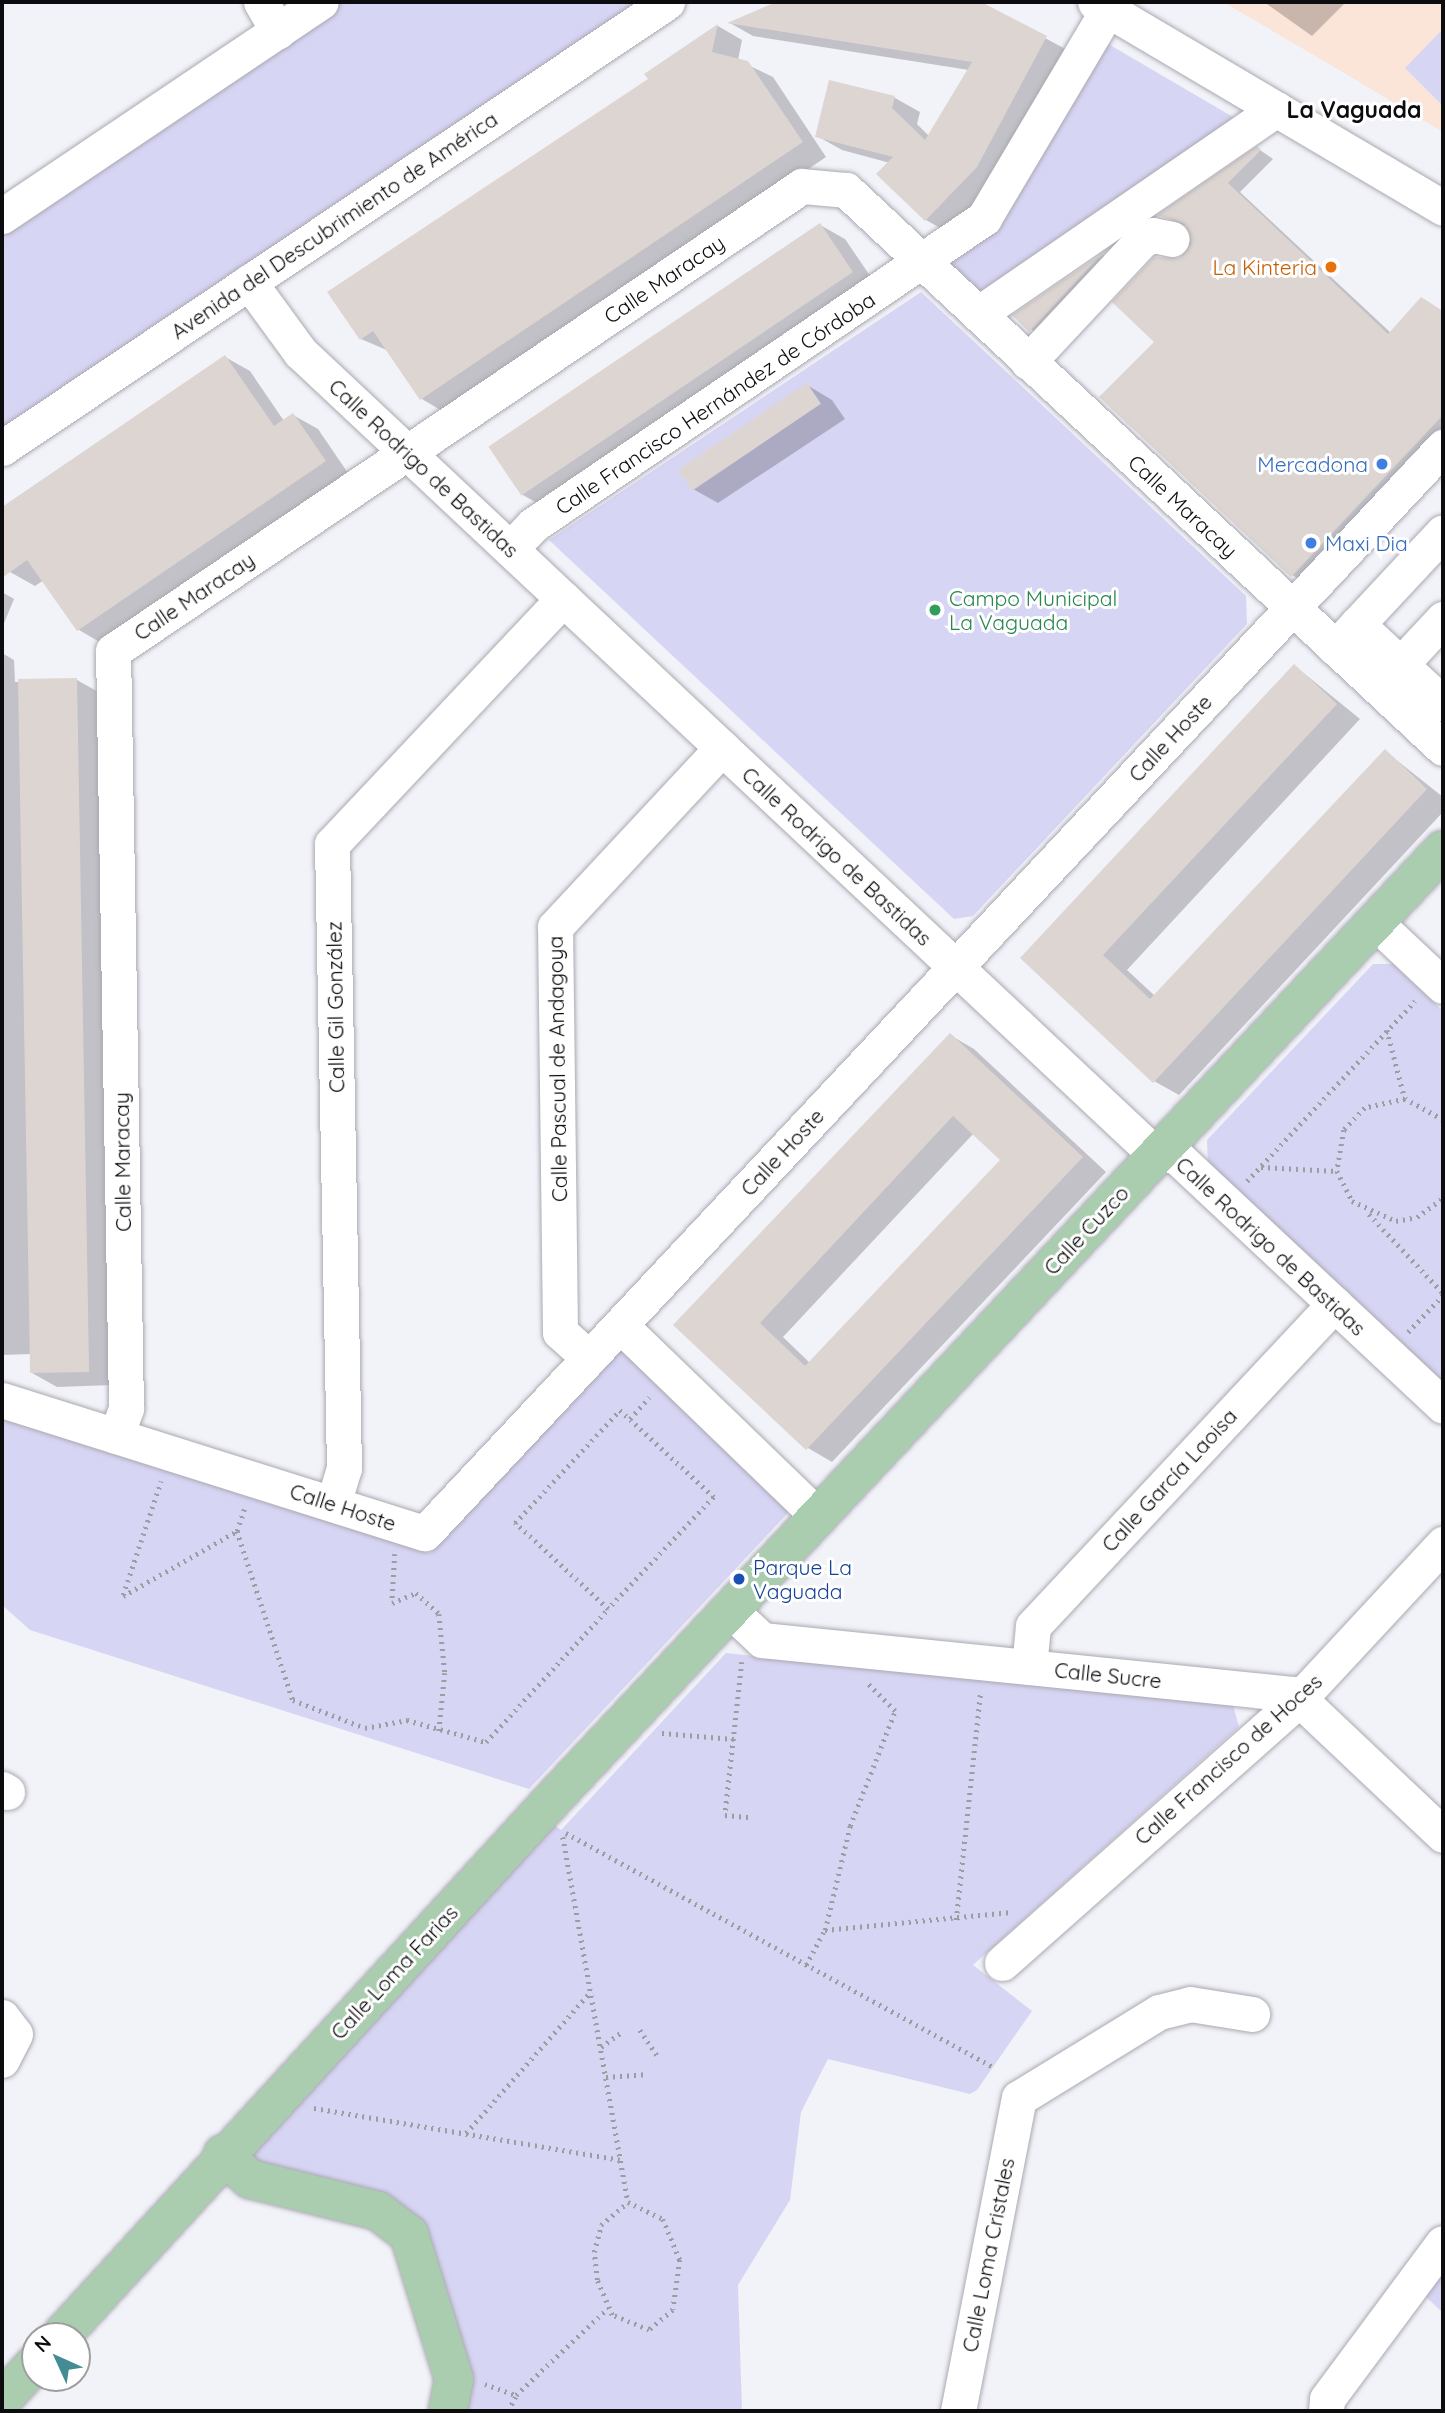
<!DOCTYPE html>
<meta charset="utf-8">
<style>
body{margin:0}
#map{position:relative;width:1445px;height:2413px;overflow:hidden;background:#f2f2f9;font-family:Quicksand,sans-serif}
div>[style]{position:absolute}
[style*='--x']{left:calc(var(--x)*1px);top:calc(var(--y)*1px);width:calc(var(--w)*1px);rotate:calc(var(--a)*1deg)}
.education>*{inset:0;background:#fbe4d8}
.green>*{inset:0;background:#d7d5f4}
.shadow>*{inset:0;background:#0003}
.building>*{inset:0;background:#ddd5d1;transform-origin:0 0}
.path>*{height:4.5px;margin-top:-2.25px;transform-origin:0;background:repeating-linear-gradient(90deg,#9c9ca1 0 2px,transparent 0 7px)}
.roads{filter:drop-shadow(0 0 2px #aaa9b1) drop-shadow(0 0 2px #aaa9b1)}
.minor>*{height:35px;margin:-17.5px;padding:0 17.5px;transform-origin:17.5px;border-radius:17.5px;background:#fff}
.major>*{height:38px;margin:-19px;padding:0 19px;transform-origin:19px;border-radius:19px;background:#aacdaf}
.dots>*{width:19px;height:19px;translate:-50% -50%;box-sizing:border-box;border:4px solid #fff;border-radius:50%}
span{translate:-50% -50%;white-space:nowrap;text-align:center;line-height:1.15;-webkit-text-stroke:6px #fff;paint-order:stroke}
.street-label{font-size:21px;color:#0c0c0f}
.food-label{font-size:21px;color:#c56008}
.right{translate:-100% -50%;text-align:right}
.shop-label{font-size:21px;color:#366cbe}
.left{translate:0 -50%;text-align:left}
.leisure-label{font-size:21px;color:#27864d}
.transit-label{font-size:21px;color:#164399}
.neighbourhood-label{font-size:23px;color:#0c0c0f;font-weight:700}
.frame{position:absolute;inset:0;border:4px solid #0c0c0f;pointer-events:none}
.north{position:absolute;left:21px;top:2322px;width:70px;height:70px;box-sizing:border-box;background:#fff;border:2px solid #9e9e9f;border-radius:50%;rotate:315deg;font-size:19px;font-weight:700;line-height:28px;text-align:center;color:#0c0c0f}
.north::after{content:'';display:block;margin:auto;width:24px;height:32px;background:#458b95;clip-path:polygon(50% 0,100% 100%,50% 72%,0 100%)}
</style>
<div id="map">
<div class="education">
<i style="clip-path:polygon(1223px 2px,1443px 2px,1443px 132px,1324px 61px)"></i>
</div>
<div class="green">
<i style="clip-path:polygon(321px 2px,667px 2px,2px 449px,2px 216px)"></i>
<i style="clip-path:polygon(1443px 29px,1443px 106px,1405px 68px)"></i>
<i style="clip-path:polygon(1093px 35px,1250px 127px,992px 304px,935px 251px,984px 218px)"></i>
<i style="clip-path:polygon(921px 292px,1246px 596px,1247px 624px,973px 916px,954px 919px,549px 540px)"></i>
<i style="clip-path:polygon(1373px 964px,1393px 964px,1443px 1011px,1443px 1386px,1208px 1166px,1207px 1140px)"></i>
<i style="clip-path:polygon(633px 1337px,801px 1499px,529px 1789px,30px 1630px,2px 1605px,2px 1419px,430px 1553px)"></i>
<i style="clip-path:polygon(726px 1653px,1233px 1705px,1239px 1727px,973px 1965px,1032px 2011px,977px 2090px,970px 2094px,828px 2059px,801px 2112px,790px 2200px,738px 2285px,742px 2411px,459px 2411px,429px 2252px,253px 2161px,253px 2148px,554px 1825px,561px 1830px)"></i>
<i style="clip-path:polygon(1443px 2266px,1443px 2313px,1423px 2294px)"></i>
</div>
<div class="shadow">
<i style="clip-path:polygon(780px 2px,985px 6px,1071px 52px,1002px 181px,951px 234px,926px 220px,890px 163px,842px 150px,817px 136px,830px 83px,895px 98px,920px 112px,917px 124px,929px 136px,969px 70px,753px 36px,730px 23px)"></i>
<i style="clip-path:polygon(1264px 2px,1346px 2px,1312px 36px)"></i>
<i style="clip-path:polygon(718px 26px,742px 40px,738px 60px,773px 77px,826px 157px,447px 414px,422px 399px,389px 351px,361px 339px,650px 79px,646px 74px)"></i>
<i style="clip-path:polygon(1257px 148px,1273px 159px,1240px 192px,1391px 333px,1421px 299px,1443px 312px,1443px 437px,1306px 583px,1292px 575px,1156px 342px,1178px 260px,1189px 253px,1188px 227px,1160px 215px)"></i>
<i style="clip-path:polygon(820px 225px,845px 239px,877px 286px,546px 508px,521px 494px)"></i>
<i style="clip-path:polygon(1103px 255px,1109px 258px,1038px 335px,1014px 315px)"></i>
<i style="clip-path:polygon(225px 357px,250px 371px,284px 421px,293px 415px,318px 429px,350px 476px,103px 644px,79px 630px,44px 580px,35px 586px,10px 572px,2px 560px,2px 509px)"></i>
<i style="clip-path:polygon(807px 385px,832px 400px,845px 419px,718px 503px,693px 489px)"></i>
<i style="clip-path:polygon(2px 592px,14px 599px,2px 628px)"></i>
<i style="clip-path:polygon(2px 653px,14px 660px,15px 682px,77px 680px,102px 694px,113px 1385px,57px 1387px,32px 1373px,31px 1354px,2px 1355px)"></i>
<i style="clip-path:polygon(1295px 666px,1360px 719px,1127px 970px,1155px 996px,1385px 751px,1443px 797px,1443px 812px,1179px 1095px,1154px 1081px,1022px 958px)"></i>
<i style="clip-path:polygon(evenodd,950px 1035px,974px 1049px,1106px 1172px,832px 1462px,808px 1448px,676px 1325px,950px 1035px,974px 1133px,1002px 1160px,810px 1363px,783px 1337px,974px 1133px)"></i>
</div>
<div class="building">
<i style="clip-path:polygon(776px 2px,981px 2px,1047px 36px,977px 167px,925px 221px,876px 174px,893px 157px,815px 137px,829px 80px,895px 96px,892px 108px,925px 140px,972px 62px,727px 23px)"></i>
<i style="clip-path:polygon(718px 24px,712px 52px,748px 61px,803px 142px,420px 400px,373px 331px,360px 340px,327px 292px,648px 79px,644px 74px)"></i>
<i style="clip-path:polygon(1257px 146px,1261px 150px,1228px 183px,1388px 334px,1421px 297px,1443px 311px,1443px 415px,1291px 577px,1099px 397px,1154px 342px,1112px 302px,1154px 257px,1179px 258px,1191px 244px,1185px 224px,1157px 215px)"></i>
<i style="left:820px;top:223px;width:59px;height:400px;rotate:56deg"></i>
<i style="clip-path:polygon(1103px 253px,1029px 332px,1012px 315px)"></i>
<i style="clip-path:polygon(225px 355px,274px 426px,293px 413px,326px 461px,77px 631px,27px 560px,2px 578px,2px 507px)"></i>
<i style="left:807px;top:383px;width:25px;height:155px;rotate:56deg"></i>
<i style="clip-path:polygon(1294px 664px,1337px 704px,1103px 955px,1150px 999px,1385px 749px,1427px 789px,1153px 1083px,1020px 958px)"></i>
<i style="left:77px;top:678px;width:694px;height:59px;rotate:89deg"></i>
<i style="clip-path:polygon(evenodd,950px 1033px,1083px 1157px,806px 1450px,673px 1325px,950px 1033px,953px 1116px,1000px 1160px,805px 1366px,760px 1323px,953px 1116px)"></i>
</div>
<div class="path">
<i style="--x:1387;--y:1030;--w:71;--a:75.4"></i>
<i style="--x:1443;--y:1120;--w:43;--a:-151.1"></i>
<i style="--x:1405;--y:1099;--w:41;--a:167.3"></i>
<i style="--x:1365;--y:1108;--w:30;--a:134"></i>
<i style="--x:1344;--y:1130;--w:42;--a:99.7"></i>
<i style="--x:1337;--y:1171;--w:34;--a:63"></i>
<i style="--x:1352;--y:1201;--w:48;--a:24.4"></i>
<i style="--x:1396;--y:1221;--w:21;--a:-11"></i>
<i style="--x:1417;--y:1217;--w:32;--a:-36"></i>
<i style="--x:1261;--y:1167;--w:76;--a:3"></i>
<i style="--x:1247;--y:1181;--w:246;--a:-47"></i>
<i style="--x:1369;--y:1214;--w:108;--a:46.9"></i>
<i style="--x:1408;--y:1332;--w:51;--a:-46.6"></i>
<i style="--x:620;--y:1410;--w:128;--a:42.8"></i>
<i style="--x:714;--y:1497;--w:154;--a:133.4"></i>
<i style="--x:608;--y:1609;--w:127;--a:-137.2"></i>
<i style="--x:515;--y:1523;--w:154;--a:-47.1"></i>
<i style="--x:630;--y:1419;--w:29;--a:-49"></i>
<i style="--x:237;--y:1531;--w:178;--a:71.7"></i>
<i style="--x:293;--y:1700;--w:77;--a:21.3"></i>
<i style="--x:365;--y:1728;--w:43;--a:-10.8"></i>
<i style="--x:407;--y:1720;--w:82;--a:15.6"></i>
<i style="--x:486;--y:1742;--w:180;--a:-47.5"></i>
<i style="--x:395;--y:1554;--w:49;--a:93.5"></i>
<i style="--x:392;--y:1603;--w:26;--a:-23"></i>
<i style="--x:416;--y:1593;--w:31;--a:42"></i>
<i style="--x:439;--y:1614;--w:59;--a:84.2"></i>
<i style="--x:445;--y:1673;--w:58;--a:95.9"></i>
<i style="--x:123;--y:1595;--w:120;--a:-71.6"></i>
<i style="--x:123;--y:1596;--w:131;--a:-29.7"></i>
<i style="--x:237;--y:1531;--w:25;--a:-72"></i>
<i style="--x:742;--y:1662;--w:154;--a:96.3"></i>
<i style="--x:725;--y:1815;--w:25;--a:5"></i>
<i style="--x:662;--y:1733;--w:72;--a:4.8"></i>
<i style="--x:566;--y:1833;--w:488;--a:28.7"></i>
<i style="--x:563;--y:1837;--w:371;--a:79.9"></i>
<i style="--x:956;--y:1920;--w:227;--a:-83.9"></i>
<i style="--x:825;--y:1930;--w:107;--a:-76.5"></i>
<i style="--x:850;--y:1826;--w:123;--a:-68.6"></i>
<i style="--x:895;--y:1711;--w:38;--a:-135"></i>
<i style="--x:806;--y:1965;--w:40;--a:-62"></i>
<i style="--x:825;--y:1930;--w:187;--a:-5.5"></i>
<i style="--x:640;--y:2030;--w:32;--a:56"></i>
<i style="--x:601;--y:2047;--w:26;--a:-36"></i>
<i style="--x:606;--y:2077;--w:39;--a:-4"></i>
<i style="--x:314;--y:2108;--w:310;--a:9.6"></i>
<i style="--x:466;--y:2133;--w:189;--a:-48.6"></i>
<i style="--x:628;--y:2202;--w:39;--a:26"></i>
<i style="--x:663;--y:2219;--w:44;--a:67.5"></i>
<i style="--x:680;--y:2260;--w:50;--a:98"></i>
<i style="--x:673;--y:2310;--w:31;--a:140"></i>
<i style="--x:649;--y:2330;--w:40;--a:-158"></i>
<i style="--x:612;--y:2315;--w:38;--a:-113"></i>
<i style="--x:597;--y:2280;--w:28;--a:-96"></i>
<i style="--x:594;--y:2252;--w:28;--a:-75"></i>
<i style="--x:601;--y:2225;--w:35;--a:-40"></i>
<i style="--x:485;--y:2384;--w:33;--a:20"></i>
<i style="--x:508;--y:2411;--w:18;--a:-63"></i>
<i style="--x:516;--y:2395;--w:125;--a:-43.4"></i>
</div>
<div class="roads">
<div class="minor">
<i style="--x:261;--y:2;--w:34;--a:60"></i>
<i style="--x:1095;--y:2;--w:404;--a:30.6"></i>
<i style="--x:2;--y:216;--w:384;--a:-33.9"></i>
<i style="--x:249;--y:282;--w:87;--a:53.9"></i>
<i style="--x:300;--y:352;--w:1174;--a:43.17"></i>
<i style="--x:1156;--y:1155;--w:19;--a:0"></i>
<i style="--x:1175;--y:1155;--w:367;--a:43.1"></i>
<i style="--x:978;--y:314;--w:362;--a:-34.5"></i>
<i style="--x:1028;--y:362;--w:167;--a:-46.9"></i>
<i style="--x:1142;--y:240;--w:12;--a:-24"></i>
<i style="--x:1153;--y:235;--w:19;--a:12"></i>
<i style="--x:2;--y:448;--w:801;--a:-33.85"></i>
<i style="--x:510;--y:549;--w:33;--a:-46"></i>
<i style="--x:533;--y:525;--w:546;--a:-34.24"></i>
<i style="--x:984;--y:218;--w:243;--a:-59.3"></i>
<i style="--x:1357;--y:624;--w:117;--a:42.9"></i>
<i style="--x:1335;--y:648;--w:158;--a:-47"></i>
<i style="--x:1401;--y:664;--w:62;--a:-47"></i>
<i style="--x:1376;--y:923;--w:92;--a:43.2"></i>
<i style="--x:620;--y:1325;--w:275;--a:44"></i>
<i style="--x:589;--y:1358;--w:39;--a:-138"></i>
<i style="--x:560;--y:1332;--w:405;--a:-90.7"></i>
<i style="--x:555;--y:927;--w:245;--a:-47"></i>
<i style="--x:2;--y:1400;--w:443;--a:17.5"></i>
<i style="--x:425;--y:1533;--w:1489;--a:-46.85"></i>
<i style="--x:116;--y:1436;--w:30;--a:-70"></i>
<i style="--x:126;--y:1408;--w:757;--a:-90.98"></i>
<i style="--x:113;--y:651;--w:831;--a:-34.02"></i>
<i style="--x:802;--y:186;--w:44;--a:5.2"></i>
<i style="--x:846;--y:190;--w:817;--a:43.07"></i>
<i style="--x:333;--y:1504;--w:38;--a:-73"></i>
<i style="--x:344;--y:1468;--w:624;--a:-91.1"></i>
<i style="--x:332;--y:844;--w:337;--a:-46.7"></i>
<i style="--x:730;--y:1610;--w:44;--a:43.2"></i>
<i style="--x:762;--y:1640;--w:535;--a:5.8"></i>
<i style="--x:1294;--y:1694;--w:205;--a:43.4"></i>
<i style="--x:1029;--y:1667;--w:41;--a:-84.4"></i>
<i style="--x:1033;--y:1626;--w:441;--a:-46.9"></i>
<i style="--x:2;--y:1789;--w:6;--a:31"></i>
<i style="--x:1002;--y:1963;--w:397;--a:-41.6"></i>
<i style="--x:1299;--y:1699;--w:212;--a:-47.1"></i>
<i style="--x:2;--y:2017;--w:21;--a:53"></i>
<i style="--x:15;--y:2034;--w:29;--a:117"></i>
<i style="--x:958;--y:2411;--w:319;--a:-79"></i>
<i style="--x:1019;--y:2098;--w:164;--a:-31.6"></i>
<i style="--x:1159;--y:2012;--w:32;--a:-14"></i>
<i style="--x:1190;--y:2004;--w:63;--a:9.2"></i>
<i style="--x:1326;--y:2411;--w:12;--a:-85"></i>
<i style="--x:1327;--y:2399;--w:194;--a:-53.4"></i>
</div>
<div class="major">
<i style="--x:223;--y:2154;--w:37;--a:43"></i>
<i style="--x:250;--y:2179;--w:132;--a:14"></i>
<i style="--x:378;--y:2211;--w:39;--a:37"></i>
<i style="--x:409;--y:2234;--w:152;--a:72.8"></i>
<i style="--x:454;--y:2379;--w:33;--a:101"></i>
<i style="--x:61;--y:2336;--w:728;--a:-47.5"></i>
<i style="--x:553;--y:1799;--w:1301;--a:-46.84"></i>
<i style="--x:2;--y:2400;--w:49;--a:-47.5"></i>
</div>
</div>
<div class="dots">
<i style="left:1331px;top:267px;background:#e8710a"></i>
<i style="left:1382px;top:464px;background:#3f7fe0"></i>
<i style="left:1311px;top:543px;background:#3f7fe0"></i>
<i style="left:935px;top:610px;background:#2e9e5b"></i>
<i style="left:739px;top:1579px;background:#1a4fb4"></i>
</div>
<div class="street-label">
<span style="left:334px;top:225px;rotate:-34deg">Avenida del Descubrimiento de América</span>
<span style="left:664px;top:279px;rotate:-34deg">Calle Maracay</span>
<span style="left:715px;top:403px;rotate:-34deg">Calle Francisco Hernández de Córdoba</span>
<span style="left:424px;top:468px;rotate:43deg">Calle Rodrigo de Bastidas</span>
<span style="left:1183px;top:506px;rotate:43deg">Calle Maracay</span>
<span style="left:194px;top:596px;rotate:-34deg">Calle Maracay</span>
<span style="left:1170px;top:738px;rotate:-47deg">Calle Hoste</span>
<span style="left:837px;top:856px;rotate:43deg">Calle Rodrigo de Bastidas</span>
<span style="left:335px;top:1007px;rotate:-91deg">Calle Gil González</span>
<span style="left:557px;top:1069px;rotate:-91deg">Calle Pascual de Andagoya</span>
<span style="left:782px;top:1152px;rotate:-47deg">Calle Hoste</span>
<span style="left:122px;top:1162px;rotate:-91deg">Calle Maracay</span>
<span style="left:1086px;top:1230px;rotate:-47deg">Calle Cuzco</span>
<span style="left:1271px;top:1246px;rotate:43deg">Calle Rodrigo de Bastidas</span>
<span style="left:1169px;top:1480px;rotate:-47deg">Calle García Laoisa</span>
<span style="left:343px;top:1507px;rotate:18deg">Calle Hoste</span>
<span style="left:1108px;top:1675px;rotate:6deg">Calle Sucre</span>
<span style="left:1228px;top:1759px;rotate:-42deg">Calle Francisco de Hoces</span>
<span style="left:394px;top:1972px;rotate:-47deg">Calle Loma Farias</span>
<span style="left:988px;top:2255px;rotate:-79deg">Calle Loma Cristales</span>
</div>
<div class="food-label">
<span class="right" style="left:1317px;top:267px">La Kinteria</span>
</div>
<div class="shop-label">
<span class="right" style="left:1368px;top:464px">Mercadona</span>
<span class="left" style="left:1325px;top:543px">Maxi Dia</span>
</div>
<div class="leisure-label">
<span class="left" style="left:949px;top:610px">Campo Municipal<br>La Vaguada</span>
</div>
<div class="transit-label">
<span class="left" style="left:753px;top:1579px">Parque La<br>Vaguada</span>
</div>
<div class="neighbourhood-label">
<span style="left:1354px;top:110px">La Vaguada</span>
</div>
<div class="frame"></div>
<div class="north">N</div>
</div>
